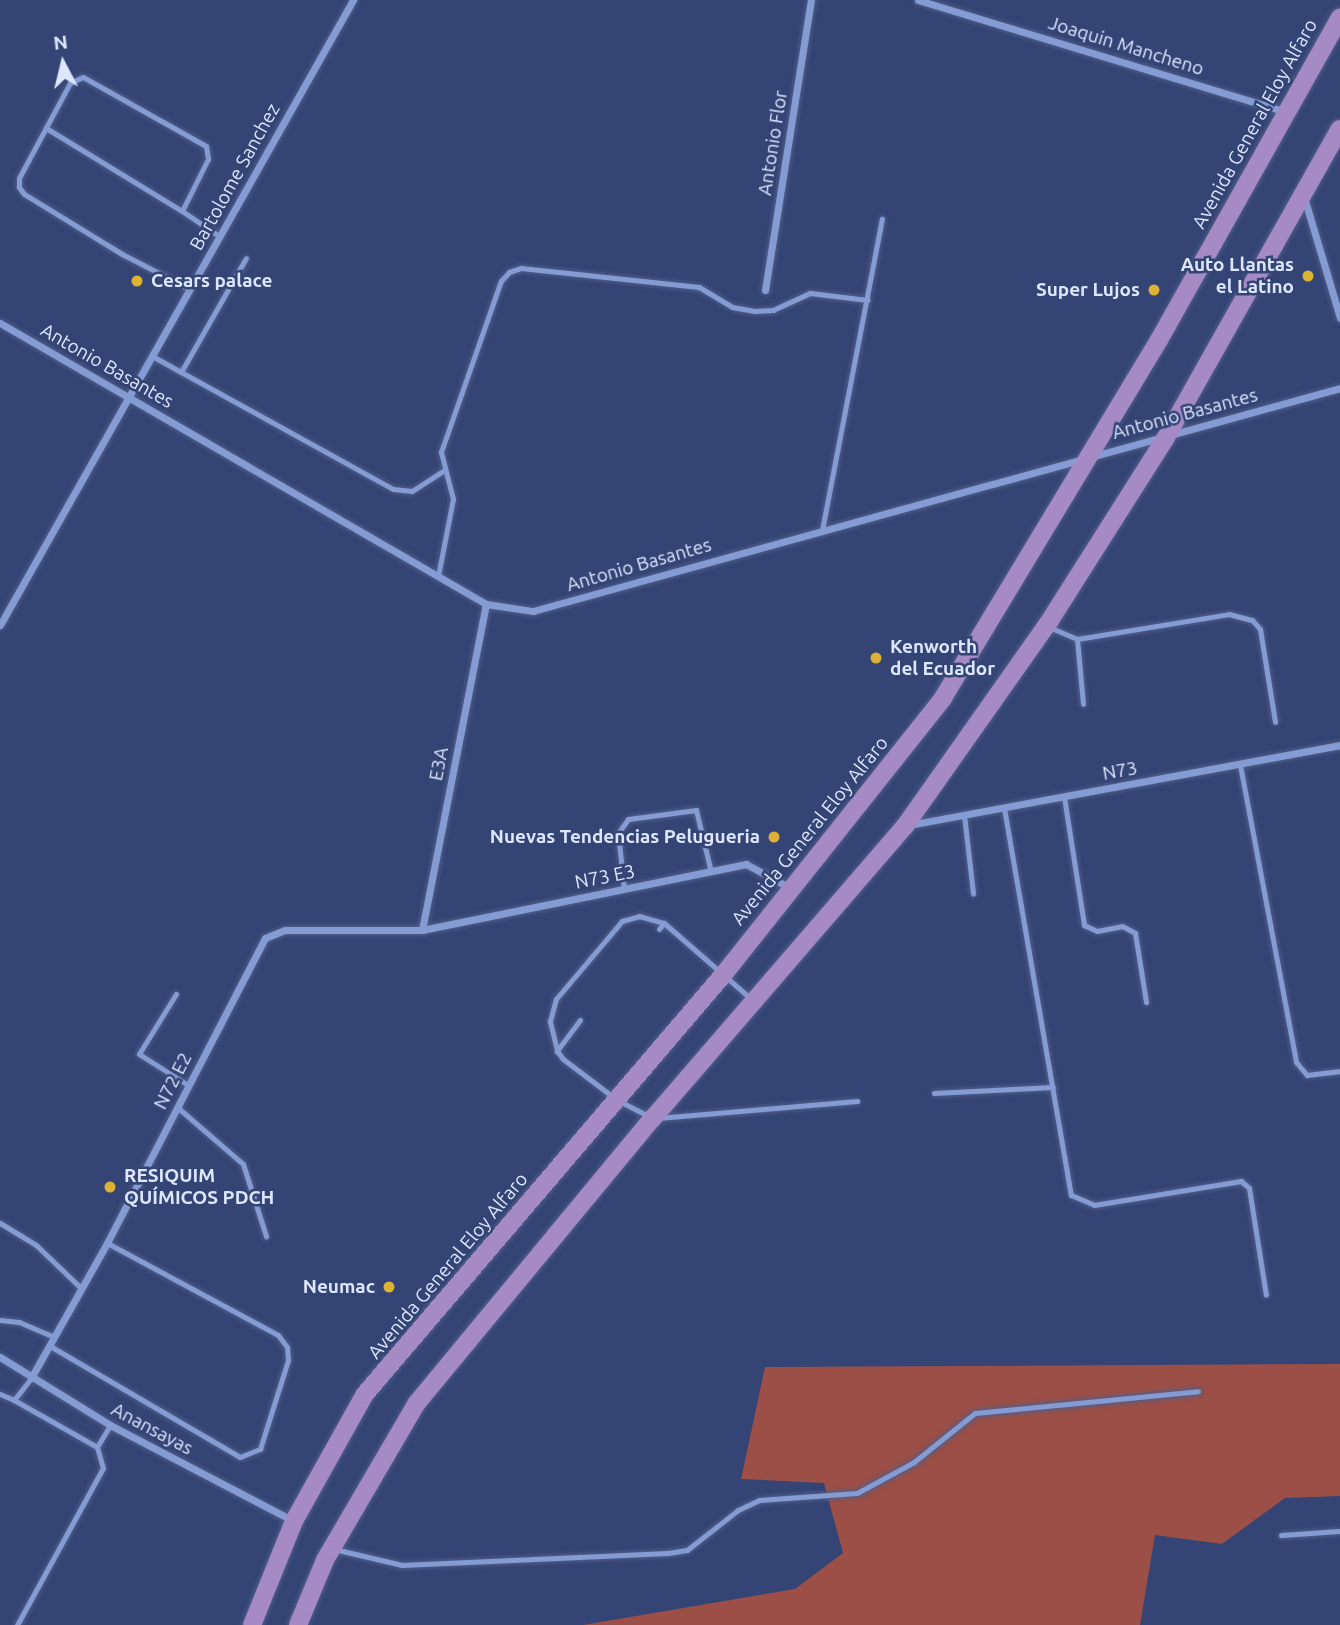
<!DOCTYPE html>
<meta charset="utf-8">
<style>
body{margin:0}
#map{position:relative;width:1340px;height:1625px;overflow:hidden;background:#334475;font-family:Ubuntu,sans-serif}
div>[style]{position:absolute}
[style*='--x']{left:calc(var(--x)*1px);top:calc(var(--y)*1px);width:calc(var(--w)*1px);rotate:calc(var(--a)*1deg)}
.green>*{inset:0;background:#9c4f46}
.roads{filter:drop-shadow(0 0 2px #515e87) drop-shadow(0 0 2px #515e87)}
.service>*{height:5px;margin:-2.5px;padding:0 2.5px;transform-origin:2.5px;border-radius:2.5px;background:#859bd3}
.minor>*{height:7px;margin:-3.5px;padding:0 3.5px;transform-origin:3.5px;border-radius:3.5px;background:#859bd3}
.primary>*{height:18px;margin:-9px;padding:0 9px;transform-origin:9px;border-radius:9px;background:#a68ac4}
.dots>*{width:19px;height:19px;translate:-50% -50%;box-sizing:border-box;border:4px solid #334475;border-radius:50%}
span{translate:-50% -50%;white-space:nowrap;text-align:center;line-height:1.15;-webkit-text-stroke:5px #334475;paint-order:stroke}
.street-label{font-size:19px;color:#dde7ff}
.poi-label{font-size:19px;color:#dde7ff;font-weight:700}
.right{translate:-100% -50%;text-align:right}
.left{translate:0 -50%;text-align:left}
.north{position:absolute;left:28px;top:28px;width:70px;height:70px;-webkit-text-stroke:5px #334475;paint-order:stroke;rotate:353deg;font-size:19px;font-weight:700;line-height:28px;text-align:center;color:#dde7ff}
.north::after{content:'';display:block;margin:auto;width:24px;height:32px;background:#dde7ff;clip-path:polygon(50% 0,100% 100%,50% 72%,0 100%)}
</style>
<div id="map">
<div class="green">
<i style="clip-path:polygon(1340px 1364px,1340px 1496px,1285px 1498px,1222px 1544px,1155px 1535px,1140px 1625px,583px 1625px,795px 1589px,843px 1553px,824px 1483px,741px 1479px,765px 1367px)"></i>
</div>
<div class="roads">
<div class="service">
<i style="--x:46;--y:128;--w:159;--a:31.4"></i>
<i style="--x:190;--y:289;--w:76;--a:-152.8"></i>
<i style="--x:122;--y:254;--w:115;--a:-148.5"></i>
<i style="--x:24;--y:194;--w:9;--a:-126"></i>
<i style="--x:19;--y:187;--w:9;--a:-90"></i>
<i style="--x:19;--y:178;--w:108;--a:-61.8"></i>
<i style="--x:70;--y:83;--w:14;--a:-25"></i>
<i style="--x:83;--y:77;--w:141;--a:29.3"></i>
<i style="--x:206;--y:146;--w:13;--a:81"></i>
<i style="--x:208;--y:159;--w:58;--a:116.6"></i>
<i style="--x:182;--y:211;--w:45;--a:34"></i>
<i style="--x:152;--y:356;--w:275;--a:28.9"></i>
<i style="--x:393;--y:489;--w:19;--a:6"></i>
<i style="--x:412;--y:491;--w:38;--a:-33"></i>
<i style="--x:181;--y:372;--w:131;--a:-60.3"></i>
<i style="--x:822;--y:530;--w:317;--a:-79.1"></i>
<i style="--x:438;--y:576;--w:78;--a:-79"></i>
<i style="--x:453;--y:499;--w:49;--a:-104.3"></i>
<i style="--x:441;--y:452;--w:181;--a:-70.7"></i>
<i style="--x:501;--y:281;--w:12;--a:-48"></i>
<i style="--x:509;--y:272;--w:13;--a:-18"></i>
<i style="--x:521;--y:268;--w:179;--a:6.1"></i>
<i style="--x:699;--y:287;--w:39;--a:31"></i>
<i style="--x:732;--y:307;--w:23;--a:10"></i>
<i style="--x:755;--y:311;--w:18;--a:-3"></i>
<i style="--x:773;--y:310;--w:41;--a:-24.7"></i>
<i style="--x:810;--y:293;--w:58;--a:6.9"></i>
<i style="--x:1049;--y:627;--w:30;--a:23"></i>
<i style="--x:1077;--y:639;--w:154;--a:-9.3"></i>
<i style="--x:1229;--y:614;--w:24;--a:15"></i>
<i style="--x:1252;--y:620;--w:12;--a:48"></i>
<i style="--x:1260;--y:629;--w:94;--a:80.8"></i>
<i style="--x:1077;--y:639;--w:65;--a:84.7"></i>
<i style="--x:1240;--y:765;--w:302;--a:79.3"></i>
<i style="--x:1296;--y:1062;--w:17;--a:50"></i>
<i style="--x:1307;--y:1075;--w:33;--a:-7"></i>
<i style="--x:1064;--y:797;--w:130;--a:81.1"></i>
<i style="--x:1084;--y:925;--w:14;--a:25"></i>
<i style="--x:1097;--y:931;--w:25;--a:-11"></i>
<i style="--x:1122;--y:926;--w:15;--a:28"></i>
<i style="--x:1135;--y:933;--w:70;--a:80.9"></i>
<i style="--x:1004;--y:808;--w:393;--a:80.2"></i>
<i style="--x:1071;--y:1195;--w:25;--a:23"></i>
<i style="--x:1094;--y:1205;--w:149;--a:-9.3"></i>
<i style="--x:1241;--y:1181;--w:11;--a:41"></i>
<i style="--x:1249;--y:1188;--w:108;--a:81"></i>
<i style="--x:964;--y:815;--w:79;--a:83.4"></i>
<i style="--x:624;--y:889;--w:56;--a:-96.1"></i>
<i style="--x:618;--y:833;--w:17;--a:-54"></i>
<i style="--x:628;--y:819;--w:69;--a:-7.5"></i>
<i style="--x:696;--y:810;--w:64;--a:76.4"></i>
<i style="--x:659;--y:929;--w:8;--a:-50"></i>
<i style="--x:664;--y:923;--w:114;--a:41.1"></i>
<i style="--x:176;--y:994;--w:70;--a:121.7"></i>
<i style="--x:139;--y:1054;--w:58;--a:32.3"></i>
<i style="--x:580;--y:1020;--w:39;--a:127"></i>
<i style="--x:557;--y:1051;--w:10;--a:53"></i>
<i style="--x:563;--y:1059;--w:68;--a:37.2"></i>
<i style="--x:617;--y:1100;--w:36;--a:27"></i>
<i style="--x:557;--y:1050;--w:30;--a:-104"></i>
<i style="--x:550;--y:1021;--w:23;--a:-75"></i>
<i style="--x:556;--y:999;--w:102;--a:-49.8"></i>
<i style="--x:622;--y:921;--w:18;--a:-16"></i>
<i style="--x:639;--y:916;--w:26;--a:16"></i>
<i style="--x:934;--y:1093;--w:119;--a:-2.9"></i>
<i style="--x:177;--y:1107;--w:87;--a:40.8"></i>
<i style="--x:243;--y:1164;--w:76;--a:72.3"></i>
<i style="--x:658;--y:1118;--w:200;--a:-4.9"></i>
<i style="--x:0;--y:1223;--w:42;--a:31.4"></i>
<i style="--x:36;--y:1245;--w:62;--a:43.7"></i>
<i style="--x:0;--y:1320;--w:19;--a:6"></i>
<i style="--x:19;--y:1322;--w:39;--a:23"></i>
<i style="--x:50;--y:1346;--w:220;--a:30.3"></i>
<i style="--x:240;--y:1457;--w:22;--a:-22"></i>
<i style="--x:260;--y:1449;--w:93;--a:-72.5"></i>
<i style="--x:288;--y:1360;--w:13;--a:-94"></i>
<i style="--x:287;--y:1347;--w:15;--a:-127"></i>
<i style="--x:278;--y:1335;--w:194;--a:-151.7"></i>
<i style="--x:0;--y:1394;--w:15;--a:23"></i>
<i style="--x:14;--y:1400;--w:28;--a:-52"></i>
<i style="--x:14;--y:1400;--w:95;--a:29.5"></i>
<i style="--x:1281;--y:1535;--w:59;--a:-3.9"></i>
<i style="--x:334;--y:1549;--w:70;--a:13.2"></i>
<i style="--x:402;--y:1565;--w:266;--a:-2.6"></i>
<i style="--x:668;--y:1553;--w:19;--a:-9"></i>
<i style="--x:687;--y:1550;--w:65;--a:-38.1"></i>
<i style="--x:738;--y:1510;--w:23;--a:-25"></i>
<i style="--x:759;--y:1500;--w:98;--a:-4.1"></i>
<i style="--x:857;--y:1493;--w:65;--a:-28.5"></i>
<i style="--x:914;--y:1462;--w:78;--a:-38.8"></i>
<i style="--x:975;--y:1413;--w:224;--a:-5.6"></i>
<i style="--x:17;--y:1625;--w:179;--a:-61.3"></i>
<i style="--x:103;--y:1468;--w:22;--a:-106"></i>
<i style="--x:97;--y:1447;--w:26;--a:-59"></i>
</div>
<div class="minor">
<i style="--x:918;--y:0;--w:382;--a:16.9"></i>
<i style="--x:1304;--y:197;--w:126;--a:73.4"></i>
<i style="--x:765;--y:290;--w:294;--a:-81"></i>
<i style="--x:0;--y:323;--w:561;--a:30.04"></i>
<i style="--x:486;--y:604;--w:48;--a:8.5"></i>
<i style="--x:533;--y:611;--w:837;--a:-15.45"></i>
<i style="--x:0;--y:625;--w:718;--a:-60.54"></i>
<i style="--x:909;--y:825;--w:438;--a:-10.5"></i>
<i style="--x:422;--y:930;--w:332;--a:-78.9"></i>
<i style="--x:0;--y:1357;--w:129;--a:31.7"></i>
<i style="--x:110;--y:1425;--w:205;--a:27.6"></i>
<i style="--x:31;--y:1378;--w:155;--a:-60.6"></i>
<i style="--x:107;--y:1243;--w:343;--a:-62.6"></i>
<i style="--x:265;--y:938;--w:22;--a:-22"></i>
<i style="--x:285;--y:930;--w:137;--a:0"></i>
<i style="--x:422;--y:930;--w:331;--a:-11.5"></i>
<i style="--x:746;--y:864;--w:50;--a:28.6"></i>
</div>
<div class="primary">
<i style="--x:252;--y:1625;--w:112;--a:-68"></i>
<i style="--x:294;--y:1521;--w:145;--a:-60.8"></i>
<i style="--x:365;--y:1394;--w:551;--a:-49.49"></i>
<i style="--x:723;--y:975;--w:354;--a:-51.5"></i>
<i style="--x:943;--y:698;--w:418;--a:-58.9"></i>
<i style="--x:1159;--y:340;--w:370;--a:-60.7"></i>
<i style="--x:298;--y:1625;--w:70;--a:-67.4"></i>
<i style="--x:325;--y:1560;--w:181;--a:-59.7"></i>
<i style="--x:416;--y:1404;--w:371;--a:-50.4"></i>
<i style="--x:653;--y:1118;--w:386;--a:-49.2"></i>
<i style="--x:905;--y:826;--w:246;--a:-54.8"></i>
<i style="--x:1047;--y:625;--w:220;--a:-57.6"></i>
<i style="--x:1165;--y:439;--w:356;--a:-60.6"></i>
</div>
</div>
<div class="dots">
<i style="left:1308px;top:276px;background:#ddb133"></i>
<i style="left:137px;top:281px;background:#ddb133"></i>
<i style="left:1154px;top:290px;background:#ddb133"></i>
<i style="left:876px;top:658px;background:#ddb133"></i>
<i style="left:774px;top:837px;background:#ddb133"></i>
<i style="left:110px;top:1187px;background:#ddb133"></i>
<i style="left:389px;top:1287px;background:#ddb133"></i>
</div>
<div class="street-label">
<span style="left:1126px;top:46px;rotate:17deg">Joaquin Mancheno</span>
<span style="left:1255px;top:124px;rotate:-61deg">Avenida General Eloy Alfaro</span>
<span style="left:773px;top:143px;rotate:-81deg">Antonio Flor</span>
<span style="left:235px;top:177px;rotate:-61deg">Bartolome Sanchez</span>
<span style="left:107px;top:366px;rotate:30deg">Antonio Basantes</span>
<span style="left:1185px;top:414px;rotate:-15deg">Antonio Basantes</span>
<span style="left:639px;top:565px;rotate:-16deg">Antonio Basantes</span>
<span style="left:439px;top:764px;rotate:-79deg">E3A</span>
<span style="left:1120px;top:771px;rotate:-10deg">N73</span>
<span style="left:810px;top:831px;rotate:-51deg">Avenida General Eloy Alfaro</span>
<span style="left:605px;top:877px;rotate:-11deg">N73 E3</span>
<span style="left:173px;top:1081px;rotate:-63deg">N72 E2</span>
<span style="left:448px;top:1266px;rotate:-50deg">Avenida General Eloy Alfaro</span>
<span style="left:152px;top:1429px;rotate:28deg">Anansayas</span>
</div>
<div class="poi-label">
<span class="right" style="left:1294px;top:276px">Auto Llantas<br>el Latino</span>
<span class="left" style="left:151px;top:281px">Cesars palace</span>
<span class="right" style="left:1140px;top:290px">Super Lujos</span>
<span class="left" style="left:890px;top:658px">Kenworth<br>del Ecuador</span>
<span class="right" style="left:760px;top:837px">Nuevas Tendencias Pelugueria</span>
<span class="left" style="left:124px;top:1187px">RESIQUIM<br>QUÍMICOS PDCH</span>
<span class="right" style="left:375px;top:1287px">Neumac</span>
</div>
<div class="north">N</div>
</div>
